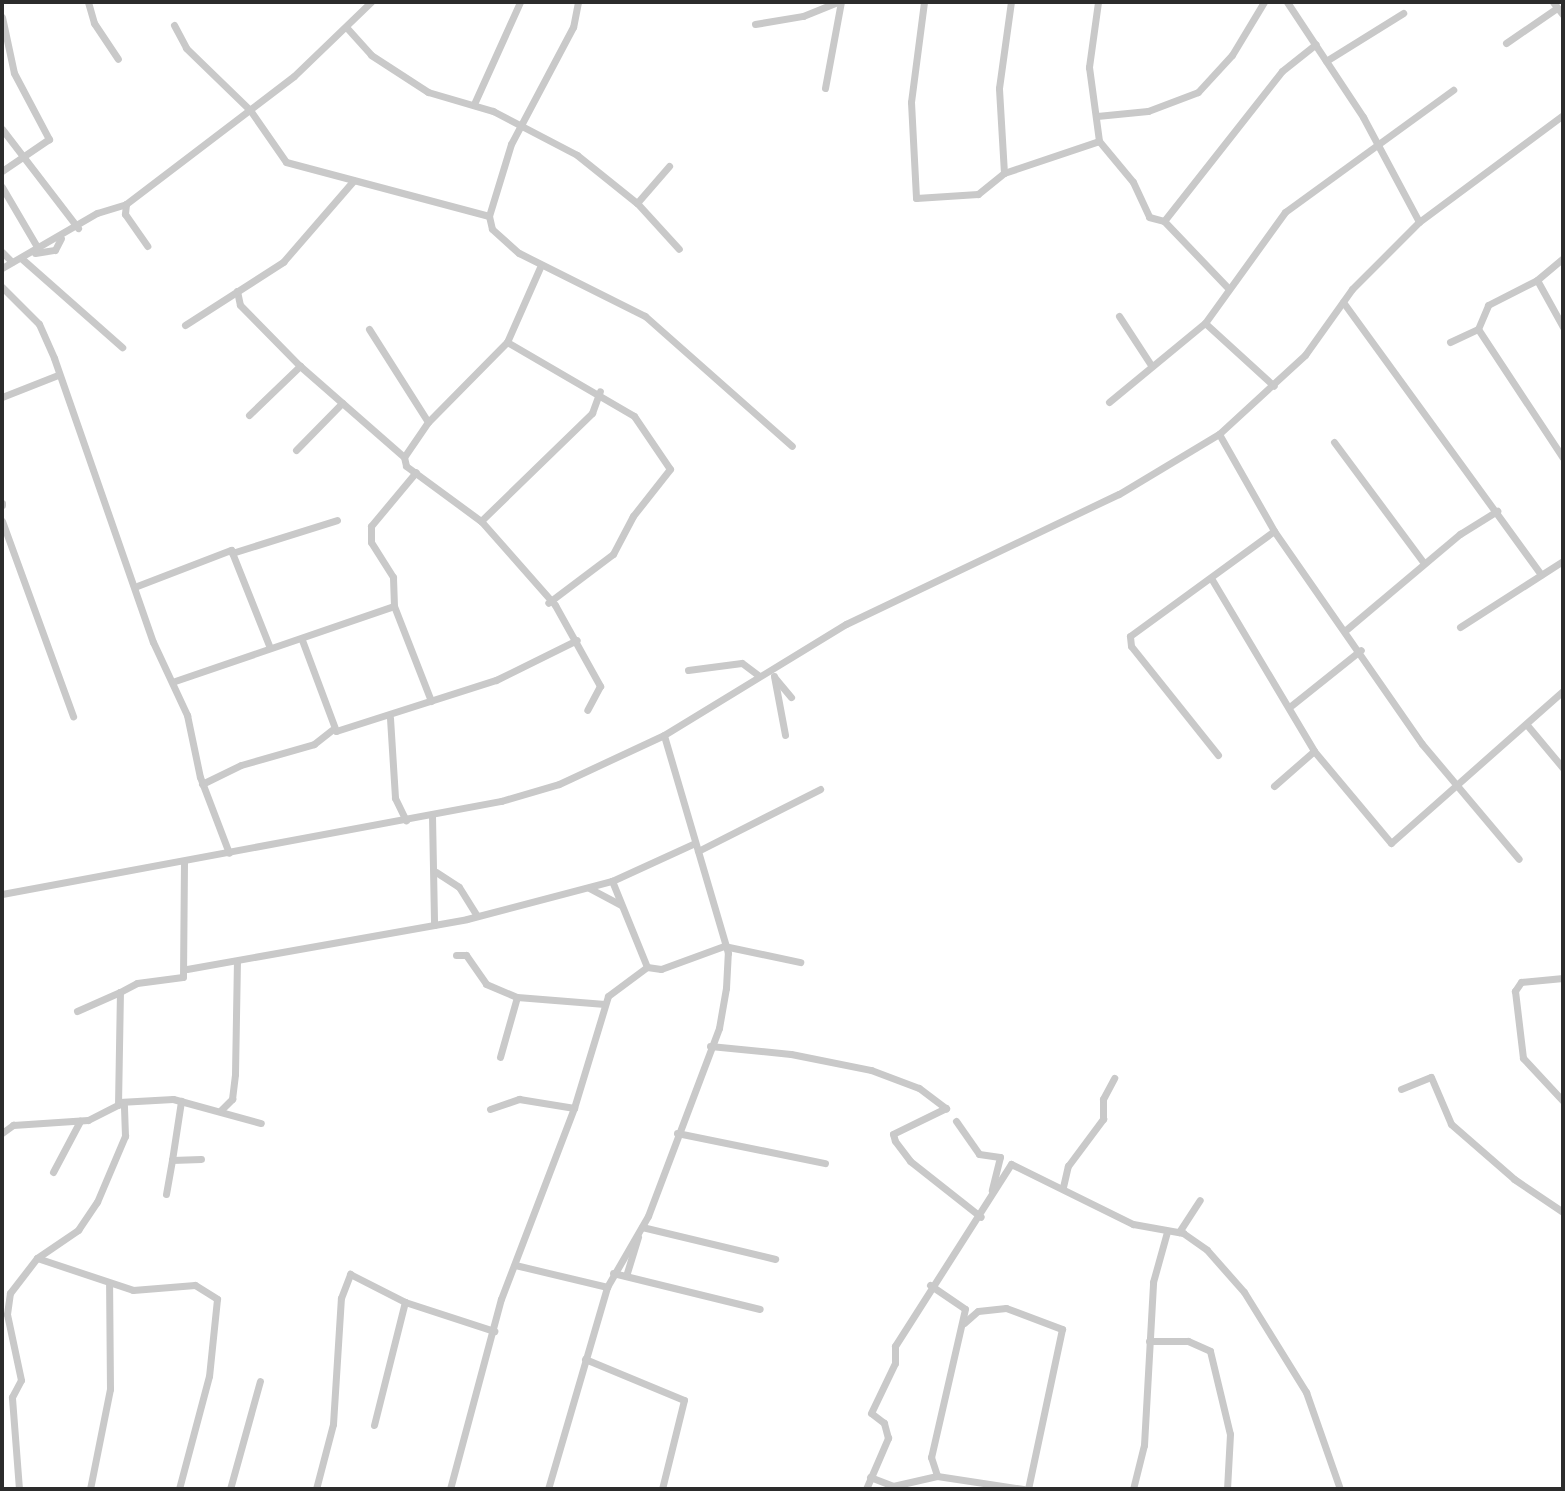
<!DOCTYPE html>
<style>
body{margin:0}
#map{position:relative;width:1565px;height:1491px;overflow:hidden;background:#fff;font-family:"PT Sans",sans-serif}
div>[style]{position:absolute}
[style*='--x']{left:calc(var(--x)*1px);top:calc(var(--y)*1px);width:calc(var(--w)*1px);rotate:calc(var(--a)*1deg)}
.minor>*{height:7px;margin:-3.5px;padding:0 3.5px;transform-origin:3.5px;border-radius:3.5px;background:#c9c9c9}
span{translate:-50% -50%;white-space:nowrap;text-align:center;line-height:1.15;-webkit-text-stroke:7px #fff;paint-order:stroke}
.frame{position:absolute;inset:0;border:4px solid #2c2c2c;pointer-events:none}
</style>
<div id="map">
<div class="minor">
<i style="--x:88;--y:2;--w:22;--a:74"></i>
<i style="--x:94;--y:23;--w:43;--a:56.3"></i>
<i style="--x:578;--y:2;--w:25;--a:101"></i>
<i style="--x:573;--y:27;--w:132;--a:117.9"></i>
<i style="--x:511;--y:144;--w:75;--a:107"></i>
<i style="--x:489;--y:216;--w:13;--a:77"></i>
<i style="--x:492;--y:229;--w:36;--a:42"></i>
<i style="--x:519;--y:253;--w:141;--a:26.6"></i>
<i style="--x:645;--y:316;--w:196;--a:41.5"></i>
<i style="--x:924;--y:2;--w:101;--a:97.4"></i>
<i style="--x:911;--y:102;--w:96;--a:87"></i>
<i style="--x:916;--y:198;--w:62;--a:-3.7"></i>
<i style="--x:978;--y:194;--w:33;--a:-39"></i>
<i style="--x:1004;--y:173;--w:100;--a:-18.6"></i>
<i style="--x:1098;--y:2;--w:66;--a:97.9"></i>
<i style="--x:1089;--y:67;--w:75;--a:82.3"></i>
<i style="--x:1099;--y:141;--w:53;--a:50.3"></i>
<i style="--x:1133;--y:182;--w:38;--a:65"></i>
<i style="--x:1149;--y:217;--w:16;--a:15"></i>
<i style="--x:1164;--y:221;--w:93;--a:46.3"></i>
<i style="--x:1287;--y:2;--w:138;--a:56.5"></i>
<i style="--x:1363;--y:117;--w:119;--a:61.9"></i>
<i style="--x:1553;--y:2;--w:16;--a:52"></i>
<i style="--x:2;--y:17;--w:57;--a:77.9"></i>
<i style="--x:14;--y:73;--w:75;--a:62.1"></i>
<i style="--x:49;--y:139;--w:57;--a:145.8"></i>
<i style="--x:755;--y:24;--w:49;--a:-9.5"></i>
<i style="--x:803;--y:16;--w:38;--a:-22"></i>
<i style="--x:174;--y:25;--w:26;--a:62"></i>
<i style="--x:186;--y:48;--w:89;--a:44.1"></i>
<i style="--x:250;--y:110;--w:63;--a:55.3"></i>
<i style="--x:286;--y:162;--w:210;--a:14.9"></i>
<i style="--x:347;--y:28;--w:36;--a:48"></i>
<i style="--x:371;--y:55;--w:68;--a:33"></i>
<i style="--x:428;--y:92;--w:68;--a:16.3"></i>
<i style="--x:493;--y:111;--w:95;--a:27.6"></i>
<i style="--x:577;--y:155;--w:77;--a:38.7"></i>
<i style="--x:637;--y:203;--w:62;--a:47.6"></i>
<i style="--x:1506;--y:43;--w:62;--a:-34.5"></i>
<i style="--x:1326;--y:61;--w:91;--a:-31.9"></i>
<i style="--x:825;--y:88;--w:87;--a:-79.5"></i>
<i style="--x:474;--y:104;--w:112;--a:-65.7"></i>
<i style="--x:1097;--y:116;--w:51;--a:-5.6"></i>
<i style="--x:1148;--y:111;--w:53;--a:-20.8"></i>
<i style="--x:1198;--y:92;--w:50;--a:-47.4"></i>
<i style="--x:1232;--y:55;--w:62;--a:-58.9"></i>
<i style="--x:2;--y:129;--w:125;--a:52.5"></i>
<i style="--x:1004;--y:173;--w:85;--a:-93.4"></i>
<i style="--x:999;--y:88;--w:87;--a:-82.1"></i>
<i style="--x:2;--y:187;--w:73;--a:59.6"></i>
<i style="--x:637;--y:203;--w:49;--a:-49.1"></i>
<i style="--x:126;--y:204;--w:10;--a:96"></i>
<i style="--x:125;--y:214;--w:39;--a:55"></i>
<i style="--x:1164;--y:221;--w:191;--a:-51.8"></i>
<i style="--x:1282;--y:71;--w:43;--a:-38.5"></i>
<i style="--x:2;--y:252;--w:14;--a:45"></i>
<i style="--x:35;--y:253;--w:20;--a:-9"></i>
<i style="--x:55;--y:250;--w:13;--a:-63"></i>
<i style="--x:21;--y:258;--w:135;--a:41.4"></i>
<i style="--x:541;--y:265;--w:84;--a:113.8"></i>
<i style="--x:507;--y:342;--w:112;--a:134.6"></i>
<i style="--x:428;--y:422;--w:42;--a:124.4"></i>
<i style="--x:404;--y:457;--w:9;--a:77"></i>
<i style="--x:406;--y:466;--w:93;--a:36.3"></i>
<i style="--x:481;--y:521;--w:112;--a:48.6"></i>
<i style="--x:555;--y:605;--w:93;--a:60.9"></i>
<i style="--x:600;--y:686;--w:27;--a:118"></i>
<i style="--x:2;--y:268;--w:110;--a:-30.1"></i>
<i style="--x:97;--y:213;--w:30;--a:-17"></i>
<i style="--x:126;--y:204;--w:211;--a:-37.3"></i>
<i style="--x:294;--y:76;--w:107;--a:-43.9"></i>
<i style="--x:1537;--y:280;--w:54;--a:61"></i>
<i style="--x:2;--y:287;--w:52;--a:45"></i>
<i style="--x:39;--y:324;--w:37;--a:66"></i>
<i style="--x:54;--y:358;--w:301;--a:70.8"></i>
<i style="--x:153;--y:642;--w:81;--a:65"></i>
<i style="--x:187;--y:715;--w:63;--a:78.2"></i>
<i style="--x:200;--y:777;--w:81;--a:69.1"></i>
<i style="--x:237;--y:291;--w:14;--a:78"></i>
<i style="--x:240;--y:305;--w:86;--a:45.5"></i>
<i style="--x:300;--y:366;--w:138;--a:41.2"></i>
<i style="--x:1343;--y:302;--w:337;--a:54"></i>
<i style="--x:1119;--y:316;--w:59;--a:56.9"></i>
<i style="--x:1205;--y:323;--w:93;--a:42.4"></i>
<i style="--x:185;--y:325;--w:117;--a:-32.7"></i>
<i style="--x:283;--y:262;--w:108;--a:-49.1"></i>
<i style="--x:369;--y:329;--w:110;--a:57.6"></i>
<i style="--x:1478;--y:329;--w:154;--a:56.6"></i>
<i style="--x:507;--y:342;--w:147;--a:30.2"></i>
<i style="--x:634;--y:416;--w:64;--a:55.8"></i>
<i style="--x:670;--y:469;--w:60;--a:128.2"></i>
<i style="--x:633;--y:516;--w:43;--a:117.8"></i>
<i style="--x:613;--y:554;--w:81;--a:143"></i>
<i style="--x:1450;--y:342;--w:31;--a:-25"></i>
<i style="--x:1478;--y:329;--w:26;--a:-67"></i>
<i style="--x:1488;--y:305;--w:55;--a:-27"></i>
<i style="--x:1537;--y:280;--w:34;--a:-40"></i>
<i style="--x:2;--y:397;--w:60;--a:-21.4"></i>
<i style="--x:1109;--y:402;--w:124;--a:-39.5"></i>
<i style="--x:1205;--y:323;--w:137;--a:-54.2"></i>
<i style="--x:1285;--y:212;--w:208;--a:-36"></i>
<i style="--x:249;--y:415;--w:71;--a:-43.9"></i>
<i style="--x:1219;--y:434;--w:112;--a:60.4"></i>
<i style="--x:1274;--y:531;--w:259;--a:55.2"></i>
<i style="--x:1422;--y:744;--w:150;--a:49.9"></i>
<i style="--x:1334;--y:442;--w:151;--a:53.4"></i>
<i style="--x:296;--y:450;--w:66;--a:-45.6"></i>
<i style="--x:2;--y:503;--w:2;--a:90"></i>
<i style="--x:2;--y:521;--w:208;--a:70"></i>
<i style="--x:481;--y:521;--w:155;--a:-44.2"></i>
<i style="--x:592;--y:413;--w:23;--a:-70"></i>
<i style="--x:232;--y:553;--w:110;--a:-17.4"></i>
<i style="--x:1211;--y:578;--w:201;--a:59.2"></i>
<i style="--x:1314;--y:751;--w:120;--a:50.1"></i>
<i style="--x:1391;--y:843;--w:230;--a:-41.5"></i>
<i style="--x:137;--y:586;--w:101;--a:-21"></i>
<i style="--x:231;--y:550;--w:105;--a:68.3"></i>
<i style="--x:394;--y:606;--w:102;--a:68.7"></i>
<i style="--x:1460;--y:627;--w:122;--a:-32.7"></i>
<i style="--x:1347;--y:629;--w:148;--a:-40.1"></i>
<i style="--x:1460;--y:534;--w:44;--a:-31.9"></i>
<i style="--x:302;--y:640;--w:97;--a:69.5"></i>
<i style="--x:336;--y:731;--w:168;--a:-17.7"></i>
<i style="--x:496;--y:680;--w:90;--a:-26.3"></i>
<i style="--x:688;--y:670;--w:54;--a:-7.4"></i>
<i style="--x:742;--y:663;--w:20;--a:37"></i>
<i style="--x:774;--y:676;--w:60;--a:79.4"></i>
<i style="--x:775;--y:678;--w:25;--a:50"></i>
<i style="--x:175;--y:681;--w:231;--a:-18.9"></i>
<i style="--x:394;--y:606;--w:29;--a:-92"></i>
<i style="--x:393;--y:577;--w:41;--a:-122.2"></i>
<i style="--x:371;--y:542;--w:16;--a:-90"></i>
<i style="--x:371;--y:526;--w:70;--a:-50.2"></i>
<i style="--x:1292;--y:705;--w:88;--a:-38.6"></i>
<i style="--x:390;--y:718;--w:80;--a:86.4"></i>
<i style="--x:395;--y:798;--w:25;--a:64"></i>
<i style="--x:1527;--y:725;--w:56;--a:50.1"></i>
<i style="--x:1218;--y:755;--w:139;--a:-128.6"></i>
<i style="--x:1131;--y:646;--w:10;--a:-96"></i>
<i style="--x:1130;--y:636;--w:178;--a:-36.1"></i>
<i style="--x:202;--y:784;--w:43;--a:-26"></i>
<i style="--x:241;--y:765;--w:76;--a:-16"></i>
<i style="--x:314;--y:744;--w:23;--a:-38"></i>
<i style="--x:1274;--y:786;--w:53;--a:-41.2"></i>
<i style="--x:432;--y:816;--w:109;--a:88.9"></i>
<i style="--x:698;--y:851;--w:137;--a:-26.9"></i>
<i style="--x:436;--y:872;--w:27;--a:33"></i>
<i style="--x:459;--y:887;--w:34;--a:58"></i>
<i style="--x:589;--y:888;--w:36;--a:28"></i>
<i style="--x:2;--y:894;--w:508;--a:-10.56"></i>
<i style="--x:501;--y:801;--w:60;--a:-16.3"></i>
<i style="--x:559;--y:784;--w:116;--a:-25"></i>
<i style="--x:664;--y:735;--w:213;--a:-31.4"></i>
<i style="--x:846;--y:624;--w:302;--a:-25.5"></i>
<i style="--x:1119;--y:494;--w:117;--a:-31"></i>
<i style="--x:1219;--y:434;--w:117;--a:-42.6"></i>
<i style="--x:1305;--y:355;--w:81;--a:-54.5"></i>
<i style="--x:1352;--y:289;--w:95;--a:-45"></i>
<i style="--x:1419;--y:222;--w:179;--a:-36.6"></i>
<i style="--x:456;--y:955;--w:10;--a:0"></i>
<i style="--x:466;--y:955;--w:35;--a:55"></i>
<i style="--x:486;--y:984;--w:34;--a:23"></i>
<i style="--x:647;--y:967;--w:93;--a:-112.1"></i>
<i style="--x:612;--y:881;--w:91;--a:-24.6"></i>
<i style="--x:647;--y:967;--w:14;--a:8"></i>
<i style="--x:661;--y:969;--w:67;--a:-20.1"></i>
<i style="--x:724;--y:946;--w:78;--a:11.9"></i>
<i style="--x:187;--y:969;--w:284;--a:-10.1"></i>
<i style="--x:467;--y:919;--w:150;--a:-14.7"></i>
<i style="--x:1563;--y:978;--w:42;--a:174.6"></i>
<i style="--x:1521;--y:982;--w:11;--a:124"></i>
<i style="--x:1515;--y:991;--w:67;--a:83.2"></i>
<i style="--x:1523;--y:1058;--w:59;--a:47.1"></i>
<i style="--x:120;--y:992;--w:19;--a:-28"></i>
<i style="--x:137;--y:983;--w:46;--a:-7.4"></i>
<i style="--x:183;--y:977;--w:115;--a:-89.5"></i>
<i style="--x:77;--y:1011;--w:47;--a:-23.8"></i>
<i style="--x:710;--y:1046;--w:81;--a:5.6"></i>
<i style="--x:791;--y:1054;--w:82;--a:11.3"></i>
<i style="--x:871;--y:1070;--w:51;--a:20.6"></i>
<i style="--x:919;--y:1088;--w:34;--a:37"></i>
<i style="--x:946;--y:1108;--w:59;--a:153.9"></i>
<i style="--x:893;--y:1134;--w:7;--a:74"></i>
<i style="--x:895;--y:1141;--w:25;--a:53"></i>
<i style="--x:910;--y:1161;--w:90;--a:38.3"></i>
<i style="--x:500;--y:1057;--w:62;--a:-74.2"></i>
<i style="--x:517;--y:997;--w:88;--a:4.5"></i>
<i style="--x:1401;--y:1089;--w:32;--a:-22"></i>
<i style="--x:1431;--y:1077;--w:51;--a:66.9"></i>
<i style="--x:1451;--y:1124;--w:84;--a:41.1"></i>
<i style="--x:1514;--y:1179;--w:59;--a:34"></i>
<i style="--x:119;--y:1102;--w:54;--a:-3.2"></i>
<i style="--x:173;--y:1099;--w:91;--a:15.3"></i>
<i style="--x:490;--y:1109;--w:31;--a:-19"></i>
<i style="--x:519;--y:1099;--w:56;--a:9.3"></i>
<i style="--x:574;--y:1108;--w:117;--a:-73.1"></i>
<i style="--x:608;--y:996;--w:49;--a:-36.6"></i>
<i style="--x:221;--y:1110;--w:16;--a:-45"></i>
<i style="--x:232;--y:1099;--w:25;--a:-83"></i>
<i style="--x:235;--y:1074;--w:113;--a:-89"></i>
<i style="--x:956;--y:1121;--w:40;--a:55.1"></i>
<i style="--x:979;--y:1154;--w:21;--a:8"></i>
<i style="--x:1000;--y:1157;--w:34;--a:104"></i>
<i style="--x:2;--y:1133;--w:14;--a:-36"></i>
<i style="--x:13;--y:1125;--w:75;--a:-3.8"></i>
<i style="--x:88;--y:1120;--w:34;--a:-27"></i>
<i style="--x:118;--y:1105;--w:113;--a:-89"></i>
<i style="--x:677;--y:1133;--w:151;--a:11.5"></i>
<i style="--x:172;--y:1160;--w:60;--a:-81.3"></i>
<i style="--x:53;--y:1172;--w:58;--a:-62.1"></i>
<i style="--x:1063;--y:1187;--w:22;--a:-77"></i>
<i style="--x:1068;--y:1166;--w:59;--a:-53.3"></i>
<i style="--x:1103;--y:1119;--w:20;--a:-90"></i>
<i style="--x:1103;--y:1099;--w:24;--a:-62"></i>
<i style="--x:166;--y:1194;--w:35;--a:-80"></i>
<i style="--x:172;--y:1160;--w:29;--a:-2"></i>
<i style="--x:642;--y:1227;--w:137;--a:13.5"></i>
<i style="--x:1179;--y:1232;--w:38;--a:-57"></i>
<i style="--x:37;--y:1258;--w:50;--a:-34.3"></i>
<i style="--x:78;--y:1230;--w:34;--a:-56"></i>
<i style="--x:97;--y:1202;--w:72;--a:-67"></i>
<i style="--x:125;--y:1136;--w:34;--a:-92"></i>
<i style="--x:515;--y:1265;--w:95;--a:13.4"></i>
<i style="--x:613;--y:1273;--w:151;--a:13.8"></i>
<i style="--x:626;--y:1276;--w:41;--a:-72.9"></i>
<i style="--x:930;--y:1285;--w:42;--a:34.4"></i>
<i style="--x:965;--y:1309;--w:152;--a:102.9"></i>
<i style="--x:931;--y:1457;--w:20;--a:72"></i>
<i style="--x:964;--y:1323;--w:18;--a:-41"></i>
<i style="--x:978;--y:1311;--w:28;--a:-6"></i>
<i style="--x:1006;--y:1308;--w:60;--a:20.6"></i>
<i style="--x:1062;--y:1329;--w:164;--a:102"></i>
<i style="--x:1149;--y:1341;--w:39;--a:0"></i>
<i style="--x:1188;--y:1341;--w:24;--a:24"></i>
<i style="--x:1210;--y:1351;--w:85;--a:76.5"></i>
<i style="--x:1230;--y:1434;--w:55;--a:93.1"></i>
<i style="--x:585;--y:1359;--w:107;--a:22.5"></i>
<i style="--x:684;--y:1400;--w:92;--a:103.9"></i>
<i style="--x:374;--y:1425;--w:127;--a:-75.9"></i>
<i style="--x:405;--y:1302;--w:94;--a:18"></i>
<i style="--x:870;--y:1477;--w:25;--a:21"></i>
<i style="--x:893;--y:1486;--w:45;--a:-12.8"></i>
<i style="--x:937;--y:1476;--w:87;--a:8.6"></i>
<i style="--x:19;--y:1489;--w:92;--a:-94.4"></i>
<i style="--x:12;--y:1397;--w:19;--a:-62"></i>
<i style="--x:21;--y:1380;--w:67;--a:-102"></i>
<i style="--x:7;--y:1314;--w:21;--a:-82"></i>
<i style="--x:10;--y:1293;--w:44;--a:-52.4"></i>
<i style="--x:37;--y:1258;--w:101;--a:18.4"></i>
<i style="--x:133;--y:1290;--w:62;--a:-4.6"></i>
<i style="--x:195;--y:1285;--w:26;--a:32"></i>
<i style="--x:217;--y:1299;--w:77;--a:95.9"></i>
<i style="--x:209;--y:1376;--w:117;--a:104.9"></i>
<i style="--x:90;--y:1489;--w:102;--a:-78.7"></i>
<i style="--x:110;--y:1389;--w:105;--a:-90.5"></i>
<i style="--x:230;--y:1489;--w:112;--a:-74.5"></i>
<i style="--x:316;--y:1489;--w:67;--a:-75.3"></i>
<i style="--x:333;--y:1424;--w:126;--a:-86.4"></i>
<i style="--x:341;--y:1298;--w:26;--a:-69"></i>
<i style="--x:350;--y:1274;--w:62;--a:27"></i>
<i style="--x:450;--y:1489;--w:197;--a:-75"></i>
<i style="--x:501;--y:1299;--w:204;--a:-69.1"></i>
<i style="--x:548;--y:1489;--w:210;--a:-73.7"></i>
<i style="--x:607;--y:1287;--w:82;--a:-60"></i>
<i style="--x:648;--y:1216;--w:201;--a:-69.3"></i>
<i style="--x:719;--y:1028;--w:41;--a:-80.1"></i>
<i style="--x:726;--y:988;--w:35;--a:-87"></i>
<i style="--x:728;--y:953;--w:227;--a:-106.4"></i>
<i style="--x:866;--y:1489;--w:56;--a:-66.7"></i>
<i style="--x:888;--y:1438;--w:16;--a:-105"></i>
<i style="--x:884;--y:1423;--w:16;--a:-142"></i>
<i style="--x:871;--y:1413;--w:55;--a:-64.4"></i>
<i style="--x:895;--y:1363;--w:17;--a:-90"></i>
<i style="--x:895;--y:1346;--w:216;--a:-57.5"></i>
<i style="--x:1011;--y:1164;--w:136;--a:26.2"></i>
<i style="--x:1133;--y:1224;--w:51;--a:10.2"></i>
<i style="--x:1183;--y:1233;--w:29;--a:35"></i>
<i style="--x:1207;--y:1250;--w:56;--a:48.6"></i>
<i style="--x:1244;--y:1292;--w:118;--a:58.2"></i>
<i style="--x:1306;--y:1392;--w:103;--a:70.7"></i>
<i style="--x:1133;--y:1489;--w:45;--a:-76"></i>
<i style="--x:1144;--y:1445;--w:163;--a:-86.8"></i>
<i style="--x:1153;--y:1282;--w:52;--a:-74.4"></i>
</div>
<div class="frame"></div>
</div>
